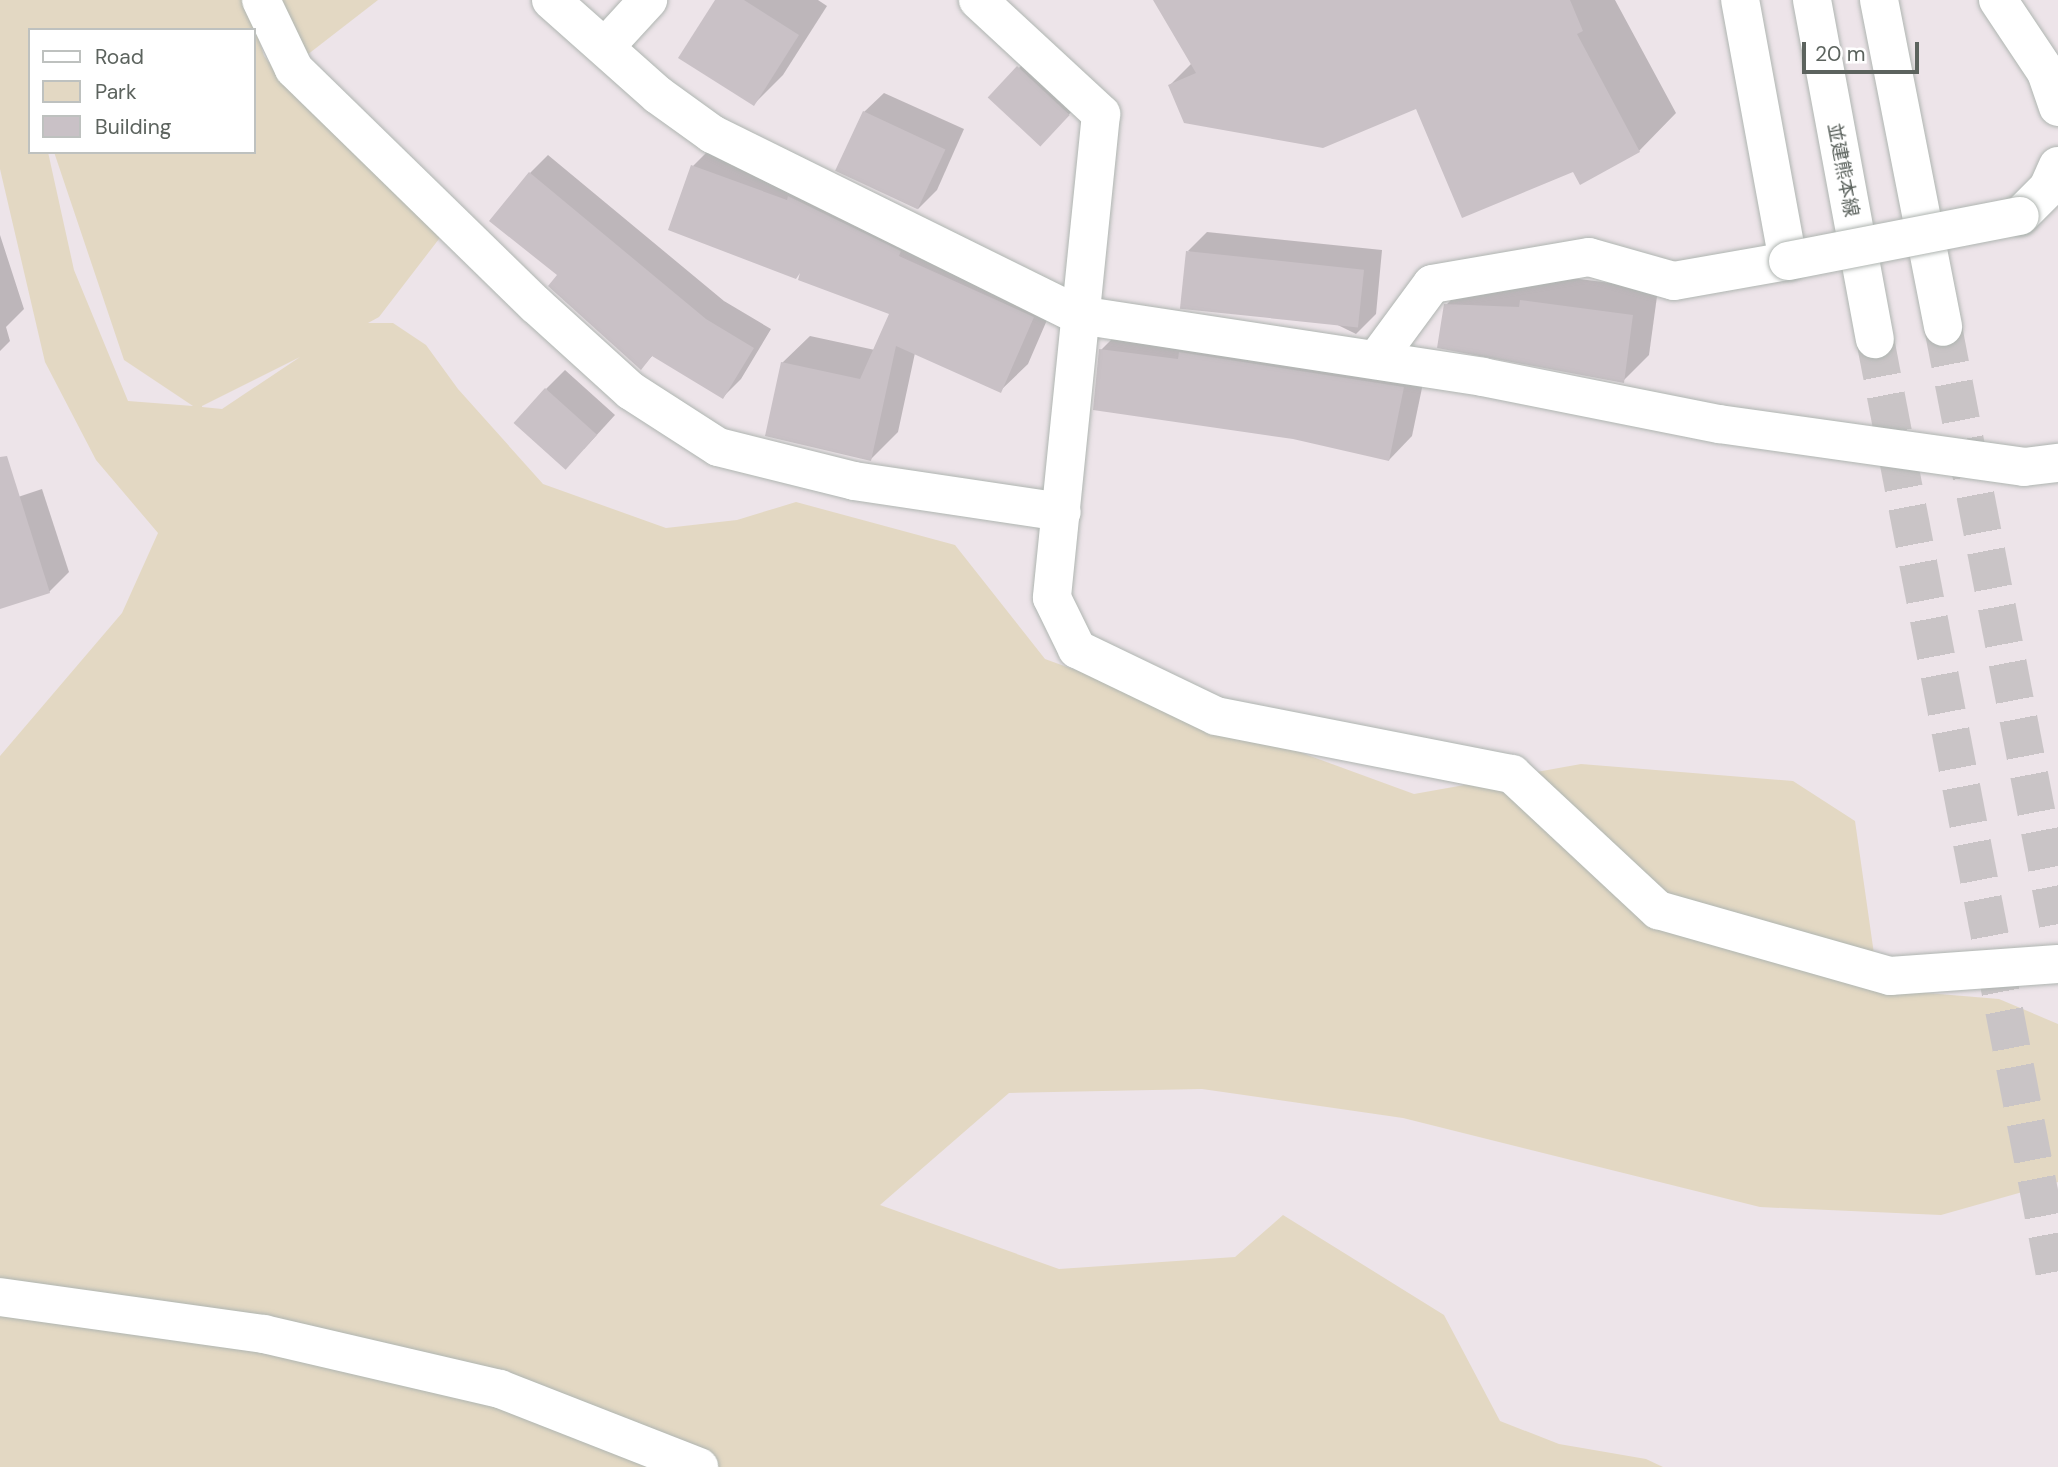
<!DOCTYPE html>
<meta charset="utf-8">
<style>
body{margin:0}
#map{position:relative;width:2058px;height:1467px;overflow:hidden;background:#ede4e9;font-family:"DM Sans","Noto Sans JP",sans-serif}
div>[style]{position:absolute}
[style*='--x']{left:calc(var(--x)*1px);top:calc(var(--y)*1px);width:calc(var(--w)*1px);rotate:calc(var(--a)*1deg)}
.green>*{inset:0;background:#e3d8c3}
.shadow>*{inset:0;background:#0003}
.building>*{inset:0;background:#c9c1c6;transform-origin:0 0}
.secondary-tunnel>*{height:38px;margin-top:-19px;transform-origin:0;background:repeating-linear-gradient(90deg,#c9c4c6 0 38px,transparent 0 57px)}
.roads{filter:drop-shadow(0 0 2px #afb5b1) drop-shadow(0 0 2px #afb5b1)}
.street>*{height:38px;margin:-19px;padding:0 19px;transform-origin:19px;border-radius:19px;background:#fff}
.secondary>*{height:38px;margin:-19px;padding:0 19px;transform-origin:19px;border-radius:19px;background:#fff}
.bridges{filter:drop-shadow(0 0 2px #afb5b1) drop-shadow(0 0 2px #afb5b1)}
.street-bridge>*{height:38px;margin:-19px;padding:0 19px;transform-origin:19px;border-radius:19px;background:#fff}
span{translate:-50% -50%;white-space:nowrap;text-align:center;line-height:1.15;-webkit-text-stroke:5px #fff;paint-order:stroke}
.street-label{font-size:19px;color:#5c635e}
.legend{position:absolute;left:28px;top:28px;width:228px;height:126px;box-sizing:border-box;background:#fff;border:2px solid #bec1bf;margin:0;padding:9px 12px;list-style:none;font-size:21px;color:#5c635e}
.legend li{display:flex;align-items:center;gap:14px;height:35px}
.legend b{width:35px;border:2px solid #bec1bf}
.scale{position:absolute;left:1802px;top:42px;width:117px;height:32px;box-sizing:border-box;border:4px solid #5c635e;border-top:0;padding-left:9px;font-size:21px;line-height:24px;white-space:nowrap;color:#5c635e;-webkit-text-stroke:5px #fff;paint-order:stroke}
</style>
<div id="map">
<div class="green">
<i style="clip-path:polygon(evenodd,0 0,247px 0,264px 56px,297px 99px,442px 235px,379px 317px,368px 323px,393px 323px,426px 345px,458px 389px,543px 484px,666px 528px,737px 520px,796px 502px,955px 545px,1045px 659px,1414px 794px,1581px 764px,1793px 781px,1855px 821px,1879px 989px,1999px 999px,2058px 1024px,2058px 1182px,1941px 1215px,1760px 1207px,1403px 1118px,1202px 1089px,1009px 1093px,880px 1205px,1059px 1269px,1235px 1257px,1283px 1215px,1444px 1315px,1500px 1421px,1559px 1444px,1646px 1459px,1663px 1467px,0 1467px,0 756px,122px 613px,158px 533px,96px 460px,45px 362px,0 169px,0 0,30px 30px,254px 30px,254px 152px,54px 152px,124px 360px,193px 406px,128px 401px,74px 270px,48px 152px,30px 152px,30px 30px,0 0,300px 357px,222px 409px,202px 407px,202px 406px,300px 357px)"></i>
<i style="clip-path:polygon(279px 0,378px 0,307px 55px)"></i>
</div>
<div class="shadow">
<i style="clip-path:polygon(717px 0,818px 0,827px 6px,783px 75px,754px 104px)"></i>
<i style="clip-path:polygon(1155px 0,1615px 0,1676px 113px,1639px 151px,1574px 169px,1417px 107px,1170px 85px,1192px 63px)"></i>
<i style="clip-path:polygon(1038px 48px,1088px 94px,1060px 124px,1019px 68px)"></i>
<i style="clip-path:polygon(884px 93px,964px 129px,937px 190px,918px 209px,864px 112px)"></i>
<i style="clip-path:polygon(720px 139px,1060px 290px,1028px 364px,1000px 391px,915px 353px,898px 432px,870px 460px,782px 363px,810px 336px,875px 350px,891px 313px,802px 270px,693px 166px)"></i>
<i style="clip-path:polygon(548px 155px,724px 301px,771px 329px,741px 379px,723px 397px,653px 355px,641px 368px,559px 275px,530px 173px)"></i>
<i style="clip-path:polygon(1207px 232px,1382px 250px,1376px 314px,1356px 334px,1188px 251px)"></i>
<i style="clip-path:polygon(0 235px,24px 309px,6px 327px,10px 341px,0 351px)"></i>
<i style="clip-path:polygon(1548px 275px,1658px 289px,1649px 355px,1623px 381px,1446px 305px,1472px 279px)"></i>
<i style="clip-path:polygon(1124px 327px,1427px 364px,1412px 436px,1389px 460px,1101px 350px)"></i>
<i style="clip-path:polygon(565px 370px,615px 415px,584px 449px,546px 389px)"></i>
<i style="clip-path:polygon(42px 489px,69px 572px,49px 592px,0 607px,0 503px)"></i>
</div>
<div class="building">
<i style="clip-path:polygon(715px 0,744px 0,799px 35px,754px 106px,678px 58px)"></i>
<i style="clip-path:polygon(1153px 0,1570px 0,1583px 31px,1577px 34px,1640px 152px,1580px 185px,1573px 172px,1462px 218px,1416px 109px,1323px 148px,1184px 123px,1168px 85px,1196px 73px)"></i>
<i style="left:1017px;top:66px;width:72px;height:43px;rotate:43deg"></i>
<i style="left:863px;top:111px;width:91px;height:66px;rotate:25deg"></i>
<i style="clip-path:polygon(691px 165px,787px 200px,788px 196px,901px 251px,899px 256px,1034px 317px,1001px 393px,896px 346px,871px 461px,765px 436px,781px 362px,860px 379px,889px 314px,798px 280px,800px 273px,796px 279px,668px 230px)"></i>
<i style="clip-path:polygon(529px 172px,706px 319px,754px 348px,723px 399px,652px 356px,641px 370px,548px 286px,557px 275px,489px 221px)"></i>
<i style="left:1186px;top:251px;width:179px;height:58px;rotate:6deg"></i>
<i style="clip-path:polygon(1520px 300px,1633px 315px,1624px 383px,1437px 348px,1444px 304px,1519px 307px)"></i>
<i style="clip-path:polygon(1099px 349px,1178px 359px,1179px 352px,1404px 387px,1389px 461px,1293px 439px,1093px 410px)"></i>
<i style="left:545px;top:388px;width:70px;height:47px;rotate:42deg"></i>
<i style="clip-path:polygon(7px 456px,50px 593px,0 609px,0 457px)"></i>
</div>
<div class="secondary-tunnel">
<i style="--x:1943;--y:327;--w:609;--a:79.11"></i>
<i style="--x:1875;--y:339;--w:968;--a:79.11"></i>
</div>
<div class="roads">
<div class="street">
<i style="--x:261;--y:0;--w:76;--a:64.4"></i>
<i style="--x:294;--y:69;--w:338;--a:44.3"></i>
<i style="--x:536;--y:305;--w:128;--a:42.2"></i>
<i style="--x:631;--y:391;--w:103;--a:32.8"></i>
<i style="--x:718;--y:447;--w:140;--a:14"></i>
<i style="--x:854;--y:481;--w:210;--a:8.5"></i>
<i style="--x:551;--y:0;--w:143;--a:41.6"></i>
<i style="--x:658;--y:95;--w:67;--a:35.8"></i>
<i style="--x:712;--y:134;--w:409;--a:26.3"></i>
<i style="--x:1079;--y:315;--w:409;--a:8.7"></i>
<i style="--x:1483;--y:377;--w:241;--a:11.3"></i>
<i style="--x:1719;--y:424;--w:308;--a:8"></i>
<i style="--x:2024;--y:467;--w:34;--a:-7"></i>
<i style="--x:978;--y:0;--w:168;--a:42.8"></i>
<i style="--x:1101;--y:114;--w:486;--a:95.8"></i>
<i style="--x:1052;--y:598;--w:57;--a:63.9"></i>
<i style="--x:1077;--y:649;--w:154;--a:25.7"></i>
<i style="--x:1216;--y:716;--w:302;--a:11.1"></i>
<i style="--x:1512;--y:774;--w:200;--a:43"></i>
<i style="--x:1658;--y:910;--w:241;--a:15.9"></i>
<i style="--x:1890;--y:976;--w:168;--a:-4.1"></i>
<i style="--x:1998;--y:0;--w:87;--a:56.3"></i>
<i style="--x:2046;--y:72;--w:37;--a:71"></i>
<i style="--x:605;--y:47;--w:64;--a:-47.5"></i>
<i style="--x:2020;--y:216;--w:40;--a:-45"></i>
<i style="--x:2048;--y:188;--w:24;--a:-66"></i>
<i style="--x:1376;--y:360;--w:94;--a:-53.6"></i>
<i style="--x:1432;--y:284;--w:159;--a:-9.8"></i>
<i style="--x:1589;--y:257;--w:88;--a:15.8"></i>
<i style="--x:1674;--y:281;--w:116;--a:-10"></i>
<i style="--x:1788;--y:261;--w:265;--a:-100.4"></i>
<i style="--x:0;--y:1297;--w:267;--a:8"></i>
<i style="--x:264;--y:1334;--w:242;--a:13.1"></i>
<i style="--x:500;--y:1389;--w:214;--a:21.4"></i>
</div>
<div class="secondary">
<i style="--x:1812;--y:0;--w:345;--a:79.5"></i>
<i style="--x:1879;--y:0;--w:333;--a:78.9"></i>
</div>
</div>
<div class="bridges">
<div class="street-bridge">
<i style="--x:1788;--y:261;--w:236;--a:-11"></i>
</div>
</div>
<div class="street-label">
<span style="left:1843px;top:170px;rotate:79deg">並建熊本線</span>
</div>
<ul class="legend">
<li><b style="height:9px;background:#fff"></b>Road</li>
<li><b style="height:19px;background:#e3d8c3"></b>Park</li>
<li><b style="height:19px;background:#c9c1c6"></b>Building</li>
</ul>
<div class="scale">20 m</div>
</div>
